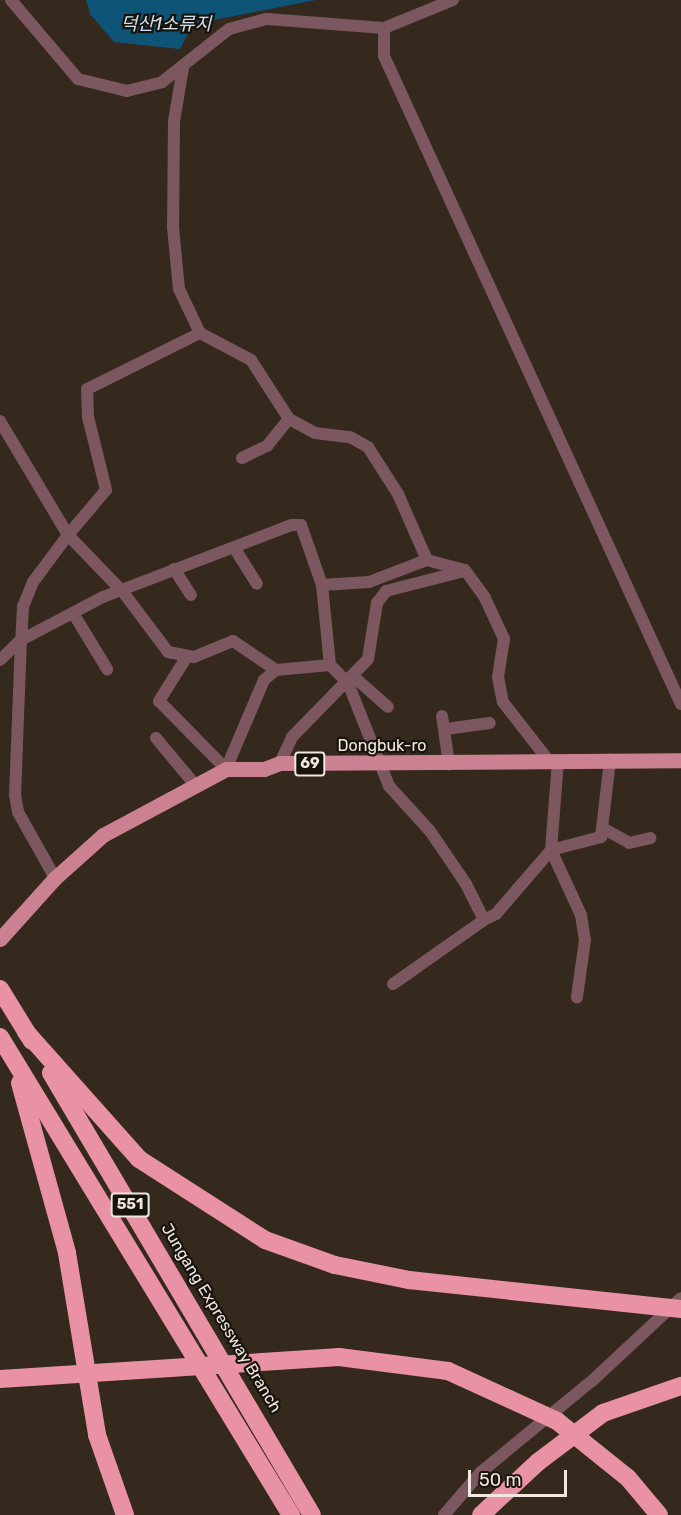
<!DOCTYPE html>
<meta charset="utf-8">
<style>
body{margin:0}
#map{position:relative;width:681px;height:1515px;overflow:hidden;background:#35291d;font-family:Rubik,"Noto Sans KR",sans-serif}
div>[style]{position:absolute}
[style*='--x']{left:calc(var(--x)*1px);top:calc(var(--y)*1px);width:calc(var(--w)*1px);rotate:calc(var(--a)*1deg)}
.water>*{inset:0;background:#0e5477}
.street>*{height:12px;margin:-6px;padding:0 6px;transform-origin:6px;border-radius:6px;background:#7c575f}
.primary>*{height:15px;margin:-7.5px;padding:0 7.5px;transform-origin:7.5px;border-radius:7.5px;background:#cb8191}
.highway>*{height:18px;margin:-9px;padding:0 9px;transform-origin:9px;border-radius:9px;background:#ea92a5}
span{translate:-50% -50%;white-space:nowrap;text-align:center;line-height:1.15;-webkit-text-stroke:4.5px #18130d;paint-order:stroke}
.shield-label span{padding:2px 4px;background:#18130d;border:2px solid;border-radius:4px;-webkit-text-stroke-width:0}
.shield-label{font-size:15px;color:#f0e8e0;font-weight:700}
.street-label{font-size:16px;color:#f0e8e0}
.water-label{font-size:18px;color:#cee1ef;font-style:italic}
.scale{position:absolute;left:468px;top:1470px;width:99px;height:27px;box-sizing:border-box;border:3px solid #f0e8e0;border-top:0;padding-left:8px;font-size:18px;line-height:21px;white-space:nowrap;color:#f0e8e0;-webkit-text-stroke:4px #18130d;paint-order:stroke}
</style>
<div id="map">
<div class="water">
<i style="clip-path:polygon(86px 0,316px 0,193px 24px,180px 49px,114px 42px,90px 14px)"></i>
</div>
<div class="street">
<i style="--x:11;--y:0;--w:104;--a:49.7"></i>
<i style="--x:78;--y:79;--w:50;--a:13.8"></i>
<i style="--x:127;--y:91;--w:36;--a:-14"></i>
<i style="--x:162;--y:82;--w:85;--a:-38.3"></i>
<i style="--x:229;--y:29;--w:39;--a:-15"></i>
<i style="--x:267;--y:19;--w:117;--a:4.4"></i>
<i style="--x:453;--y:0;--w:74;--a:157.9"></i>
<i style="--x:384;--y:28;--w:28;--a:90"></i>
<i style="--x:384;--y:56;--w:713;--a:65.38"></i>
<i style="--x:183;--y:68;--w:54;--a:99.6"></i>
<i style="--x:174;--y:121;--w:106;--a:90.5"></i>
<i style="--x:173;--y:227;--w:62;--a:84.5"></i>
<i style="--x:179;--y:289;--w:49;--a:64.5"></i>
<i style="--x:200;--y:333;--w:58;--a:27.9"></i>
<i style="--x:251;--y:360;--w:70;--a:57.2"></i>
<i style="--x:289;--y:419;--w:30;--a:28"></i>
<i style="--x:315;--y:433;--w:35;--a:7"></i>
<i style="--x:350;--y:437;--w:21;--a:29"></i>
<i style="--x:368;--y:447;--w:56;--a:57.4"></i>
<i style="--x:398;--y:494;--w:72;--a:66.3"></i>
<i style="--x:427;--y:560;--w:39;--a:15"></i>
<i style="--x:465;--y:570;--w:34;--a:54"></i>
<i style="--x:485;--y:598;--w:45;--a:65.1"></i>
<i style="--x:504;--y:639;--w:38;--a:99"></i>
<i style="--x:498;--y:677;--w:25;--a:79"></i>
<i style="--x:503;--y:702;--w:75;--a:52.1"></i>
<i style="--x:200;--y:333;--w:126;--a:153.6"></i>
<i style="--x:87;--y:389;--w:28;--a:88"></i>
<i style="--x:88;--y:417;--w:75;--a:76.1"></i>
<i style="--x:106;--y:490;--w:59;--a:130.2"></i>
<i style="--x:68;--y:535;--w:79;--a:46"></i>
<i style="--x:123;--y:592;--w:75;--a:53.1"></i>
<i style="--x:168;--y:652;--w:26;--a:11"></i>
<i style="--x:194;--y:657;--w:42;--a:-22.3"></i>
<i style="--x:233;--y:641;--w:52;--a:34"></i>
<i style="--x:0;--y:421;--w:133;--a:59.2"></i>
<i style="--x:68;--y:535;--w:59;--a:126.7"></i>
<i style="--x:33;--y:582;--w:27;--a:112"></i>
<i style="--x:23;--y:607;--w:33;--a:93"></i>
<i style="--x:21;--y:640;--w:155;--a:92.2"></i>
<i style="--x:15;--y:795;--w:17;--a:80"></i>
<i style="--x:18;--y:812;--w:76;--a:60.7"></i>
<i style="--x:242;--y:458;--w:28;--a:-26"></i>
<i style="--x:267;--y:446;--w:35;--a:-51"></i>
<i style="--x:235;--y:549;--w:41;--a:57.8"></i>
<i style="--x:174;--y:569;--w:31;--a:57"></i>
<i style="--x:322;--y:585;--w:80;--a:84.3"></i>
<i style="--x:330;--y:665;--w:25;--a:45"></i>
<i style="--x:348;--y:683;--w:111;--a:68.3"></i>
<i style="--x:389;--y:786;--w:61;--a:47.7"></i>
<i style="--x:430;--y:831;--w:64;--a:55.8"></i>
<i style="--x:466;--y:884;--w:40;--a:63.4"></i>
<i style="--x:484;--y:920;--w:13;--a:-27"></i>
<i style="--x:496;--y:914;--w:84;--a:-49.3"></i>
<i style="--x:551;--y:850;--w:52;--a:-14.6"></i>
<i style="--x:601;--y:837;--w:78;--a:-83.3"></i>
<i style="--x:73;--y:613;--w:66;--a:58.7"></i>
<i style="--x:186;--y:658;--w:51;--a:122.1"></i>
<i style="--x:159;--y:701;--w:95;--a:45.4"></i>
<i style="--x:226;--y:769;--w:97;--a:-66.9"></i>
<i style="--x:264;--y:680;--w:16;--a:-40"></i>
<i style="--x:276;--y:670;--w:54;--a:-5.3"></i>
<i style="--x:0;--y:660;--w:29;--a:-44"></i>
<i style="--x:21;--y:640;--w:93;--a:-27.7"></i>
<i style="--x:103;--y:597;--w:202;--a:-20.9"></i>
<i style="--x:292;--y:525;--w:9;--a:0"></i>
<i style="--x:301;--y:525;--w:64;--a:70.7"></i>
<i style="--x:322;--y:585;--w:47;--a:-3.7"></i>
<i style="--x:369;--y:582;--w:62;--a:-20.8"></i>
<i style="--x:354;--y:677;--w:45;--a:41.4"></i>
<i style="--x:442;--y:716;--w:49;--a:81.7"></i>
<i style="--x:446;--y:729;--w:44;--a:-7.8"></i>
<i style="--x:156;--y:738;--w:62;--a:50.2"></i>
<i style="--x:558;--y:761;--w:89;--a:94.5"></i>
<i style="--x:551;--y:850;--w:72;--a:65.2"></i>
<i style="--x:581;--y:915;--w:25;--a:81"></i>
<i style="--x:585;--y:940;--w:58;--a:98"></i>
<i style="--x:280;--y:763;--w:29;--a:-65"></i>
<i style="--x:292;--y:737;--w:109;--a:-45.7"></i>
<i style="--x:368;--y:659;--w:57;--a:-80.9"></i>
<i style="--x:377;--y:603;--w:15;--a:-53"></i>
<i style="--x:386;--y:591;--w:81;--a:-14.4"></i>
<i style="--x:606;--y:830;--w:26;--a:29"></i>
<i style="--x:629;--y:843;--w:22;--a:-13"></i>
<i style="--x:393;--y:984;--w:111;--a:-35.1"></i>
<i style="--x:444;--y:1515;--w:57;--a:-49.3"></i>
<i style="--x:481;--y:1472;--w:145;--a:-39.4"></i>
<i style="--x:593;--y:1380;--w:120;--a:-43"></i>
</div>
<div class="primary">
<i style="--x:0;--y:939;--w:82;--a:-48"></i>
<i style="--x:55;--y:878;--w:64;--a:-41.9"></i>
<i style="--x:103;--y:835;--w:140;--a:-28.2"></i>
<i style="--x:226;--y:769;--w:38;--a:0"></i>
<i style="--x:264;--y:769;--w:17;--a:-21"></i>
<i style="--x:280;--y:763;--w:401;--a:-0.4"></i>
</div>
<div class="highway">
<i style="--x:0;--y:989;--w:61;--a:58.4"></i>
<i style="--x:26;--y:1032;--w:170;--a:48.3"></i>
<i style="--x:139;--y:1159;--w:150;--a:32.7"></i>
<i style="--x:265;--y:1240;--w:74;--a:19.7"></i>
<i style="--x:335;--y:1265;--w:76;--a:11.5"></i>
<i style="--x:409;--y:1280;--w:274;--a:6.1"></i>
<i style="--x:0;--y:1037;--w:560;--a:58.67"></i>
<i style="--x:51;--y:1073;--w:513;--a:59.44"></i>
<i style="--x:20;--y:1083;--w:176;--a:74.5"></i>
<i style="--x:67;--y:1253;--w:184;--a:80.6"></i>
<i style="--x:97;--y:1435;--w:85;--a:70.7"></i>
<i style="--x:0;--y:1379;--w:340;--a:-3.7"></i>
<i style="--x:339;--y:1357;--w:110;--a:7.3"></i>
<i style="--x:448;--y:1371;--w:120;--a:24.6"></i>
<i style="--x:557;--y:1421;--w:91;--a:38.8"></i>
<i style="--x:628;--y:1478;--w:48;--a:50"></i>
<i style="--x:481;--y:1515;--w:78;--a:-42.9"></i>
<i style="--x:538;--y:1462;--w:81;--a:-37"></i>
<i style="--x:603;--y:1413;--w:83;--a:-19.1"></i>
</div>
<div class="shield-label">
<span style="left:310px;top:764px">69</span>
<span style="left:130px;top:1205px">551</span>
</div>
<div class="street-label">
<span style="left:382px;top:746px">Dongbuk-ro</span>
<span style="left:221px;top:1318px;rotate:59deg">Jungang Expressway Branch</span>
</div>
<div class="water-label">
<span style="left:166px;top:24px">덕산1소류지</span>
</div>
<div class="scale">50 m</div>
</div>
